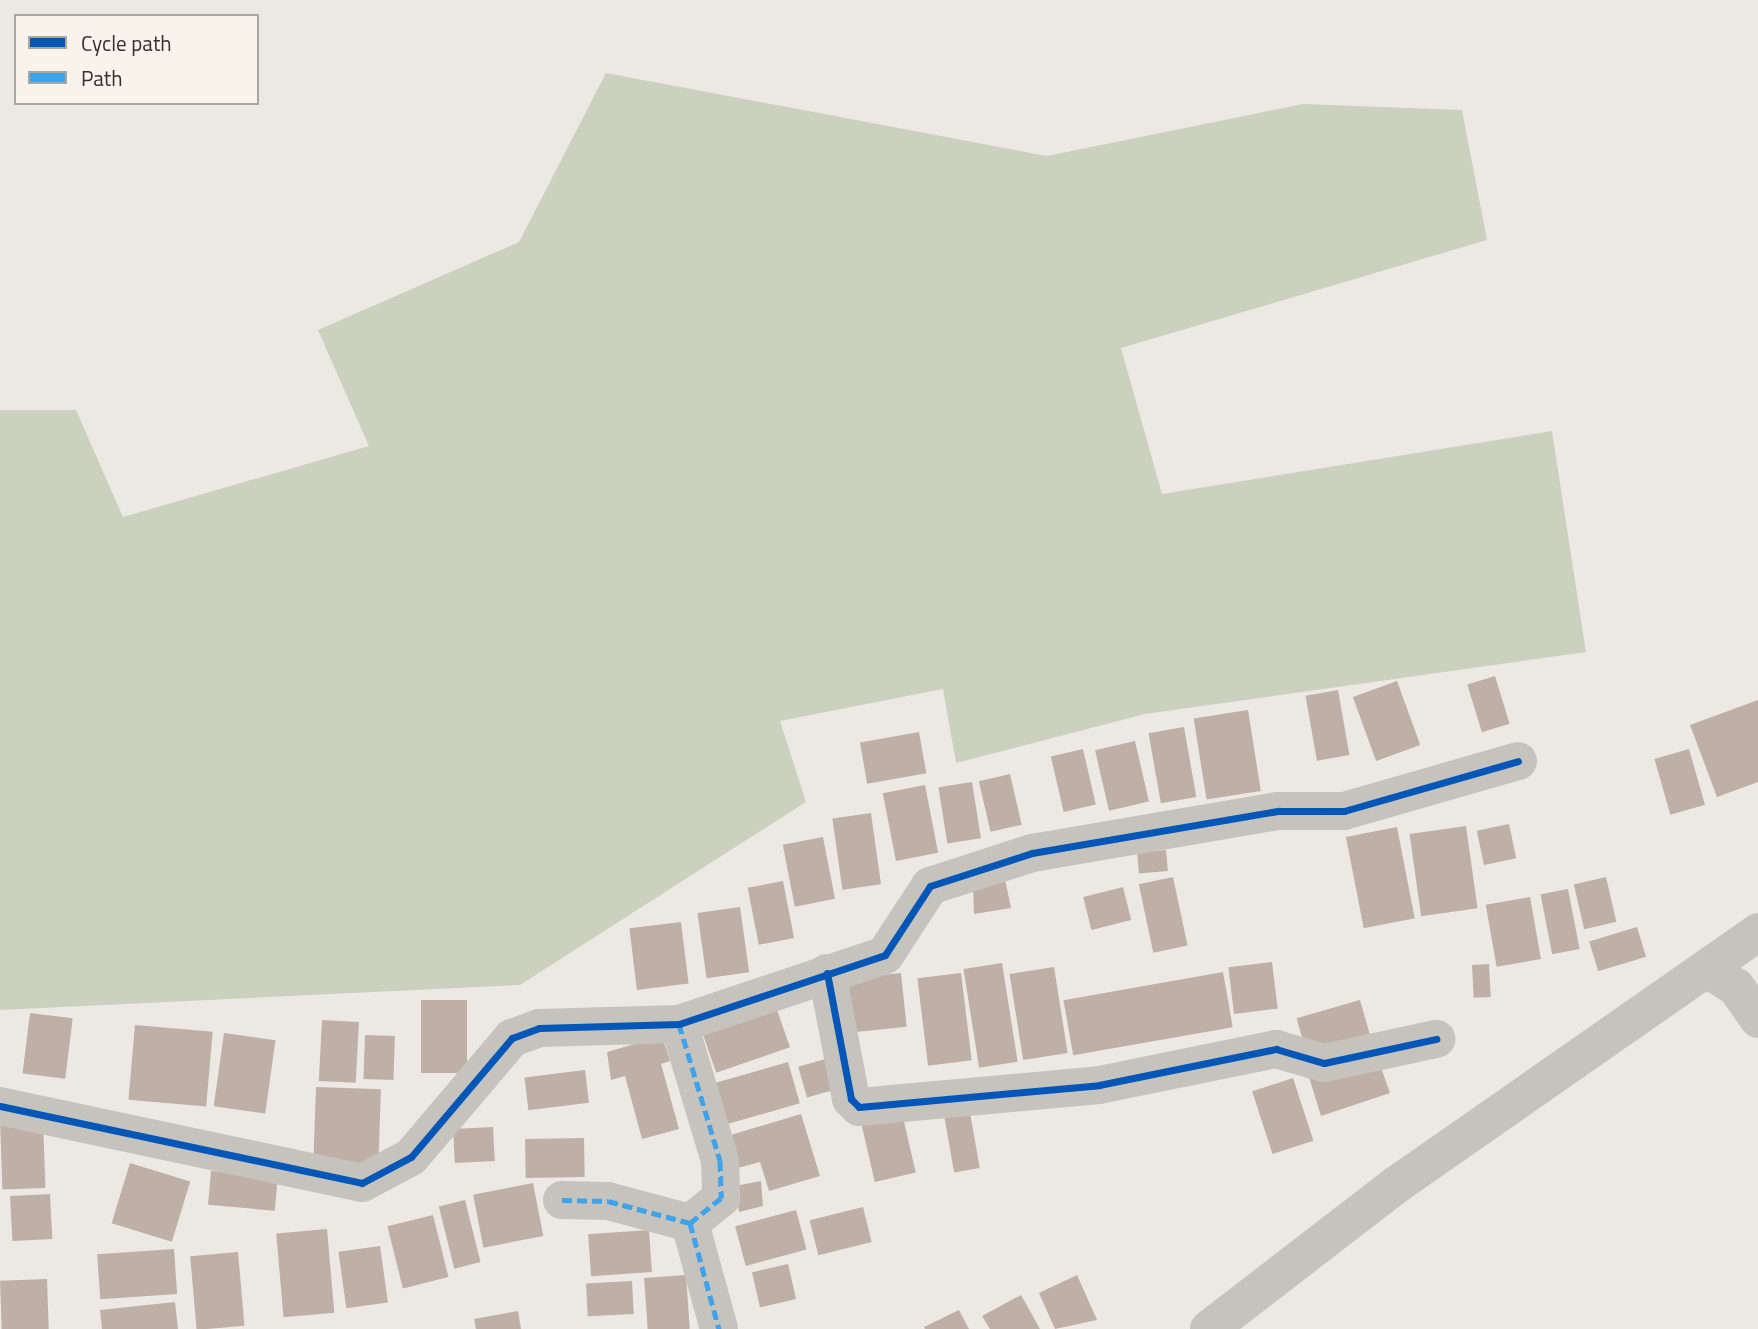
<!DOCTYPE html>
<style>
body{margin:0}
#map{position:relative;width:1758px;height:1329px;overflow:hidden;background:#ece9e4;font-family:"Titillium Web",sans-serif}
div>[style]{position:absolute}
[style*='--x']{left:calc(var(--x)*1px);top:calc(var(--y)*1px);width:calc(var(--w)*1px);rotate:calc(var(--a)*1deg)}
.green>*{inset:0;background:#ccd1bf}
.building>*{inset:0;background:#beb0a7;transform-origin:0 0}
.minor>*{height:38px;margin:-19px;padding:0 19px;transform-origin:19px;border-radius:19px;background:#c6c2bc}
.quiet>*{height:5px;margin-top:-2.5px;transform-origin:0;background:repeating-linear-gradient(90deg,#3fa3eb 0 10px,transparent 0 15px)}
.cycleway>*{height:7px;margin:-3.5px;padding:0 3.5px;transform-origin:3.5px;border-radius:3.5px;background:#0057b8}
span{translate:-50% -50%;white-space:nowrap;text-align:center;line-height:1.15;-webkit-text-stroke:5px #f8f4ec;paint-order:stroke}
.legend{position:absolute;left:14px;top:14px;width:245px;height:91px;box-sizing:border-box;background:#f8f4ec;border:2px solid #aba69f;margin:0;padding:9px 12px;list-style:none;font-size:21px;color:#37302b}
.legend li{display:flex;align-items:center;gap:14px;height:35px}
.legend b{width:35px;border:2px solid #aba69f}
</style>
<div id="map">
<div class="green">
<i style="clip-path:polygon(606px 73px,1047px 156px,1303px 104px,1462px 110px,1487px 240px,1121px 348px,1162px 494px,1552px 431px,1586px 652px,1145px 714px,956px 763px,943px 689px,780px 721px,806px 802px,520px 985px,0 1010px,0 410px,76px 410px,123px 517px,369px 446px,318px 330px,519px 242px)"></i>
</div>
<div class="building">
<i style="left:1495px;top:676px;width:50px;height:29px;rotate:73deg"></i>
<i style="left:1397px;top:681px;width:68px;height:47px;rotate:70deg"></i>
<i style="left:1338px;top:690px;width:66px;height:33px;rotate:80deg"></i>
<i style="clip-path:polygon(1758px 700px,1758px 782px,1717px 797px,1690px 725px)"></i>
<i style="left:1248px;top:710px;width:82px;height:55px;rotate:81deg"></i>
<i style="left:1184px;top:727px;width:71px;height:36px;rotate:80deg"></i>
<i style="left:919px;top:732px;width:42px;height:60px;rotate:80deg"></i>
<i style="left:1135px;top:741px;width:62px;height:41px;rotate:77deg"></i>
<i style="left:1083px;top:749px;width:57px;height:33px;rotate:77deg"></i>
<i style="left:1689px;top:749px;width:58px;height:36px;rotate:74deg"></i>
<i style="left:1010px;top:774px;width:52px;height:32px;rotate:77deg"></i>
<i style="left:972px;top:782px;width:57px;height:34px;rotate:81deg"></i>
<i style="left:925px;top:785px;width:69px;height:43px;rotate:79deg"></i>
<i style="left:871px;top:813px;width:72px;height:39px;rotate:82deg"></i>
<i style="left:1509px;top:824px;width:35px;height:33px;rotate:78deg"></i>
<i style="left:1466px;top:826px;width:83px;height:57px;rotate:82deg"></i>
<i style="left:1397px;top:827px;width:93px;height:52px;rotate:79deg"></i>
<i style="left:823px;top:837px;width:63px;height:41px;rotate:79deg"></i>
<i style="left:1166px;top:850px;width:21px;height:29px;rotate:85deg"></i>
<i style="left:1173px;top:877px;width:70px;height:35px;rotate:78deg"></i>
<i style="left:1606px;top:877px;width:46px;height:33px;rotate:77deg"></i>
<i style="clip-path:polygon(1005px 879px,1011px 908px,974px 914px,973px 887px)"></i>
<i style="left:783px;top:881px;width:58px;height:36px;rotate:79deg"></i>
<i style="left:1123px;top:887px;width:34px;height:41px;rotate:76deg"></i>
<i style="left:1568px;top:889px;width:61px;height:28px;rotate:79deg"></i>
<i style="left:1530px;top:897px;width:63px;height:45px;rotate:80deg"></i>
<i style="left:740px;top:907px;width:66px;height:43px;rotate:82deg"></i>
<i style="left:681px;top:922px;width:62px;height:52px;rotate:83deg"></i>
<i style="left:1637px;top:927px;width:31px;height:50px;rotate:73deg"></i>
<i style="left:1272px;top:962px;width:47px;height:44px;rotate:83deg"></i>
<i style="left:1002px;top:963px;width:100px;height:39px;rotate:81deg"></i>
<i style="left:1489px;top:964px;width:33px;height:17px;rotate:87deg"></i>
<i style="left:1054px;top:967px;width:87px;height:45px;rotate:81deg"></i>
<i style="left:1223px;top:972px;width:56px;height:162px;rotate:80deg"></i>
<i style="left:901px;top:973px;width:54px;height:63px;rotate:84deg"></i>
<i style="left:961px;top:973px;width:88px;height:44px;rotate:83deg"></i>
<i style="left:421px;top:1000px;width:46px;height:73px"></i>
<i style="left:1360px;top:1000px;width:35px;height:66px;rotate:74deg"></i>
<i style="left:774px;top:1001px;width:49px;height:78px;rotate:71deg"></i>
<i style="left:30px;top:1013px;width:43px;height:61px;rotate:7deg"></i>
<i style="left:322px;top:1020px;width:37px;height:61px;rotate:3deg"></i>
<i style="left:135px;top:1025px;width:78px;height:75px;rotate:5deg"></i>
<i style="left:224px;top:1033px;width:52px;height:74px;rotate:8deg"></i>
<i style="left:365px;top:1035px;width:30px;height:44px;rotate:2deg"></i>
<i style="clip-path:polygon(662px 1036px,670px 1061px,661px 1064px,679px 1129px,642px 1139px,625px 1076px,611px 1080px,607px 1052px)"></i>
<i style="left:829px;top:1058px;width:32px;height:32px;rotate:74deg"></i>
<i style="clip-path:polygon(1378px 1059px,1390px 1093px,1321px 1116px,1308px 1074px)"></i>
<i style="left:788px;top:1062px;width:43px;height:79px;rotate:74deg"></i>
<i style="left:585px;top:1070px;width:33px;height:61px;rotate:83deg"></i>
<i style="left:1293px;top:1078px;width:66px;height:43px;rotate:72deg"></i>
<i style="left:316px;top:1087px;width:65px;height:84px;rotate:2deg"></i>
<i style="left:969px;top:1107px;width:62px;height:26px;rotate:80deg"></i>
<i style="left:902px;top:1113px;width:61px;height:42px;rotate:77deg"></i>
<i style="clip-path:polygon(801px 1114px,820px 1176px,769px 1191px,760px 1162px,734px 1169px,724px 1137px)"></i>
<i style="left:43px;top:1119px;width:69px;height:43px;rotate:88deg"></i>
<i style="left:493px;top:1127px;width:34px;height:40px;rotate:87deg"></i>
<i style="left:584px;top:1138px;width:39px;height:59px;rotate:89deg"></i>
<i style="left:130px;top:1163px;width:63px;height:63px;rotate:17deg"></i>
<i style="left:211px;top:1171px;width:67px;height:34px;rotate:5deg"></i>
<i style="clip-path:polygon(761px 1181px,763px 1206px,739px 1212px,735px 1186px)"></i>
<i style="left:533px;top:1183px;width:54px;height:61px;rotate:79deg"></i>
<i style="left:50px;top:1194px;width:45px;height:40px;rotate:87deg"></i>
<i style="left:465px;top:1200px;width:64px;height:27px;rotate:76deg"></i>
<i style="left:863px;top:1207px;width:36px;height:55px;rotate:76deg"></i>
<i style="left:796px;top:1210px;width:41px;height:63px;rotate:75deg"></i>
<i style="left:433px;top:1215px;width:64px;height:47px;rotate:76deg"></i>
<i style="left:327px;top:1229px;width:84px;height:51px;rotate:85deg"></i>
<i style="left:649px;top:1230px;width:42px;height:61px;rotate:86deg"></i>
<i style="left:380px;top:1246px;width:57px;height:42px;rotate:82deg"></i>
<i style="left:174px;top:1249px;width:45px;height:77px;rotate:86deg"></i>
<i style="left:238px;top:1252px;width:74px;height:48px;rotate:85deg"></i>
<i style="left:788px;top:1264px;width:36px;height:37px;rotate:77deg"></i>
<i style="left:686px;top:1275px;width:54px;height:42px;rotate:86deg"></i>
<i style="clip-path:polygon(1077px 1275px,1097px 1320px,1055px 1329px,1039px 1293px)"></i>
<i style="left:47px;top:1279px;width:50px;height:47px;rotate:88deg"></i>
<i style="left:632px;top:1281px;width:33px;height:46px;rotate:87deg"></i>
<i style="clip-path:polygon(1021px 1295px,1040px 1329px,990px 1329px,982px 1316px)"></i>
<i style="clip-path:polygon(175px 1302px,178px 1329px,102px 1329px,100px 1310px)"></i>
<i style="clip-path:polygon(959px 1310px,969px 1329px,925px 1329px,924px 1327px)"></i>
<i style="clip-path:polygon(518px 1311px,521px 1329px,476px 1329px,474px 1319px)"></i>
</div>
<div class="minor">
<i style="--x:1707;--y:969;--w:34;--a:32"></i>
<i style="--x:1736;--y:987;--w:39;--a:55"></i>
<i style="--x:827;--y:973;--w:128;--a:79.2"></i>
<i style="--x:851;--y:1099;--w:11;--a:45"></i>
<i style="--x:859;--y:1107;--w:241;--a:-5.2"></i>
<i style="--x:1099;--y:1085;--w:181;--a:-11.5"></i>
<i style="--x:1276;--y:1049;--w:50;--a:16.3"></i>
<i style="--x:1324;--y:1063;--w:115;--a:-12.1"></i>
<i style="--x:679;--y:1024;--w:143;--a:73.3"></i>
<i style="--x:720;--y:1161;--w:37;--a:88"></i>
<i style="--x:721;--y:1198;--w:40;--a:141"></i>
<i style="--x:690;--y:1223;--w:110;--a:74.7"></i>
<i style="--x:0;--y:1106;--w:370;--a:12"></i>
<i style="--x:362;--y:1183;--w:55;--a:-28"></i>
<i style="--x:411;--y:1157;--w:156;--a:-49.7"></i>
<i style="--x:512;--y:1038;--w:29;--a:-20"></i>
<i style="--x:539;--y:1028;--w:140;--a:-1.6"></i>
<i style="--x:679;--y:1024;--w:217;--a:-18.5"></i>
<i style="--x:885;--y:955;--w:82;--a:-56.9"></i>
<i style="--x:930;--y:886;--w:107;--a:-17.9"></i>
<i style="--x:1032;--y:853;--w:251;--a:-9.7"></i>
<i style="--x:1279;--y:811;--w:65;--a:0"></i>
<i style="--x:1344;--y:811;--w:181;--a:-16"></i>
<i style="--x:562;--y:1200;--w:46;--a:1.2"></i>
<i style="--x:608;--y:1201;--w:85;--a:15"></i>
<i style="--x:1209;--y:1329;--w:236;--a:-37.6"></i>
<i style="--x:1396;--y:1185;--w:442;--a:-34.9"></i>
</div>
<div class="quiet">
<i style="--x:679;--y:1024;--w:143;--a:73.3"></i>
<i style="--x:720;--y:1161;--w:37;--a:88"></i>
<i style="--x:721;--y:1198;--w:40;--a:141"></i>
<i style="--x:690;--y:1223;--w:110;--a:74.7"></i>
<i style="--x:562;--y:1200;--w:46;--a:1.2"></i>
<i style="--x:608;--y:1201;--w:85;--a:15"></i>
</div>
<div class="cycleway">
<i style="--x:827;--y:973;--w:128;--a:79.2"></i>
<i style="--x:851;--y:1099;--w:11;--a:45"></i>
<i style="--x:859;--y:1107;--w:241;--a:-5.2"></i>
<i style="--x:1099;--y:1085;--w:181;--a:-11.5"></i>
<i style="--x:1276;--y:1049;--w:50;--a:16.3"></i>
<i style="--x:1324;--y:1063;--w:115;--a:-12.1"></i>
<i style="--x:0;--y:1106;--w:370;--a:12"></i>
<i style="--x:362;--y:1183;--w:55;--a:-28"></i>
<i style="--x:411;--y:1157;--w:156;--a:-49.7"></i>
<i style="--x:512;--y:1038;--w:29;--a:-20"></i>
<i style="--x:539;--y:1028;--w:140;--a:-1.6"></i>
<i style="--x:679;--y:1024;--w:217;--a:-18.5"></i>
<i style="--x:885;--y:955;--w:82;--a:-56.9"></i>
<i style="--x:930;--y:886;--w:107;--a:-17.9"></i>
<i style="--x:1032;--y:853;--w:251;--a:-9.7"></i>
<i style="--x:1279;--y:811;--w:65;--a:0"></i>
<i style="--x:1344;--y:811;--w:181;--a:-16"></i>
</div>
<ul class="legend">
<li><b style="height:9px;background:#0057b8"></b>Cycle path</li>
<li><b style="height:9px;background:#3fa3eb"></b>Path</li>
</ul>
</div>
